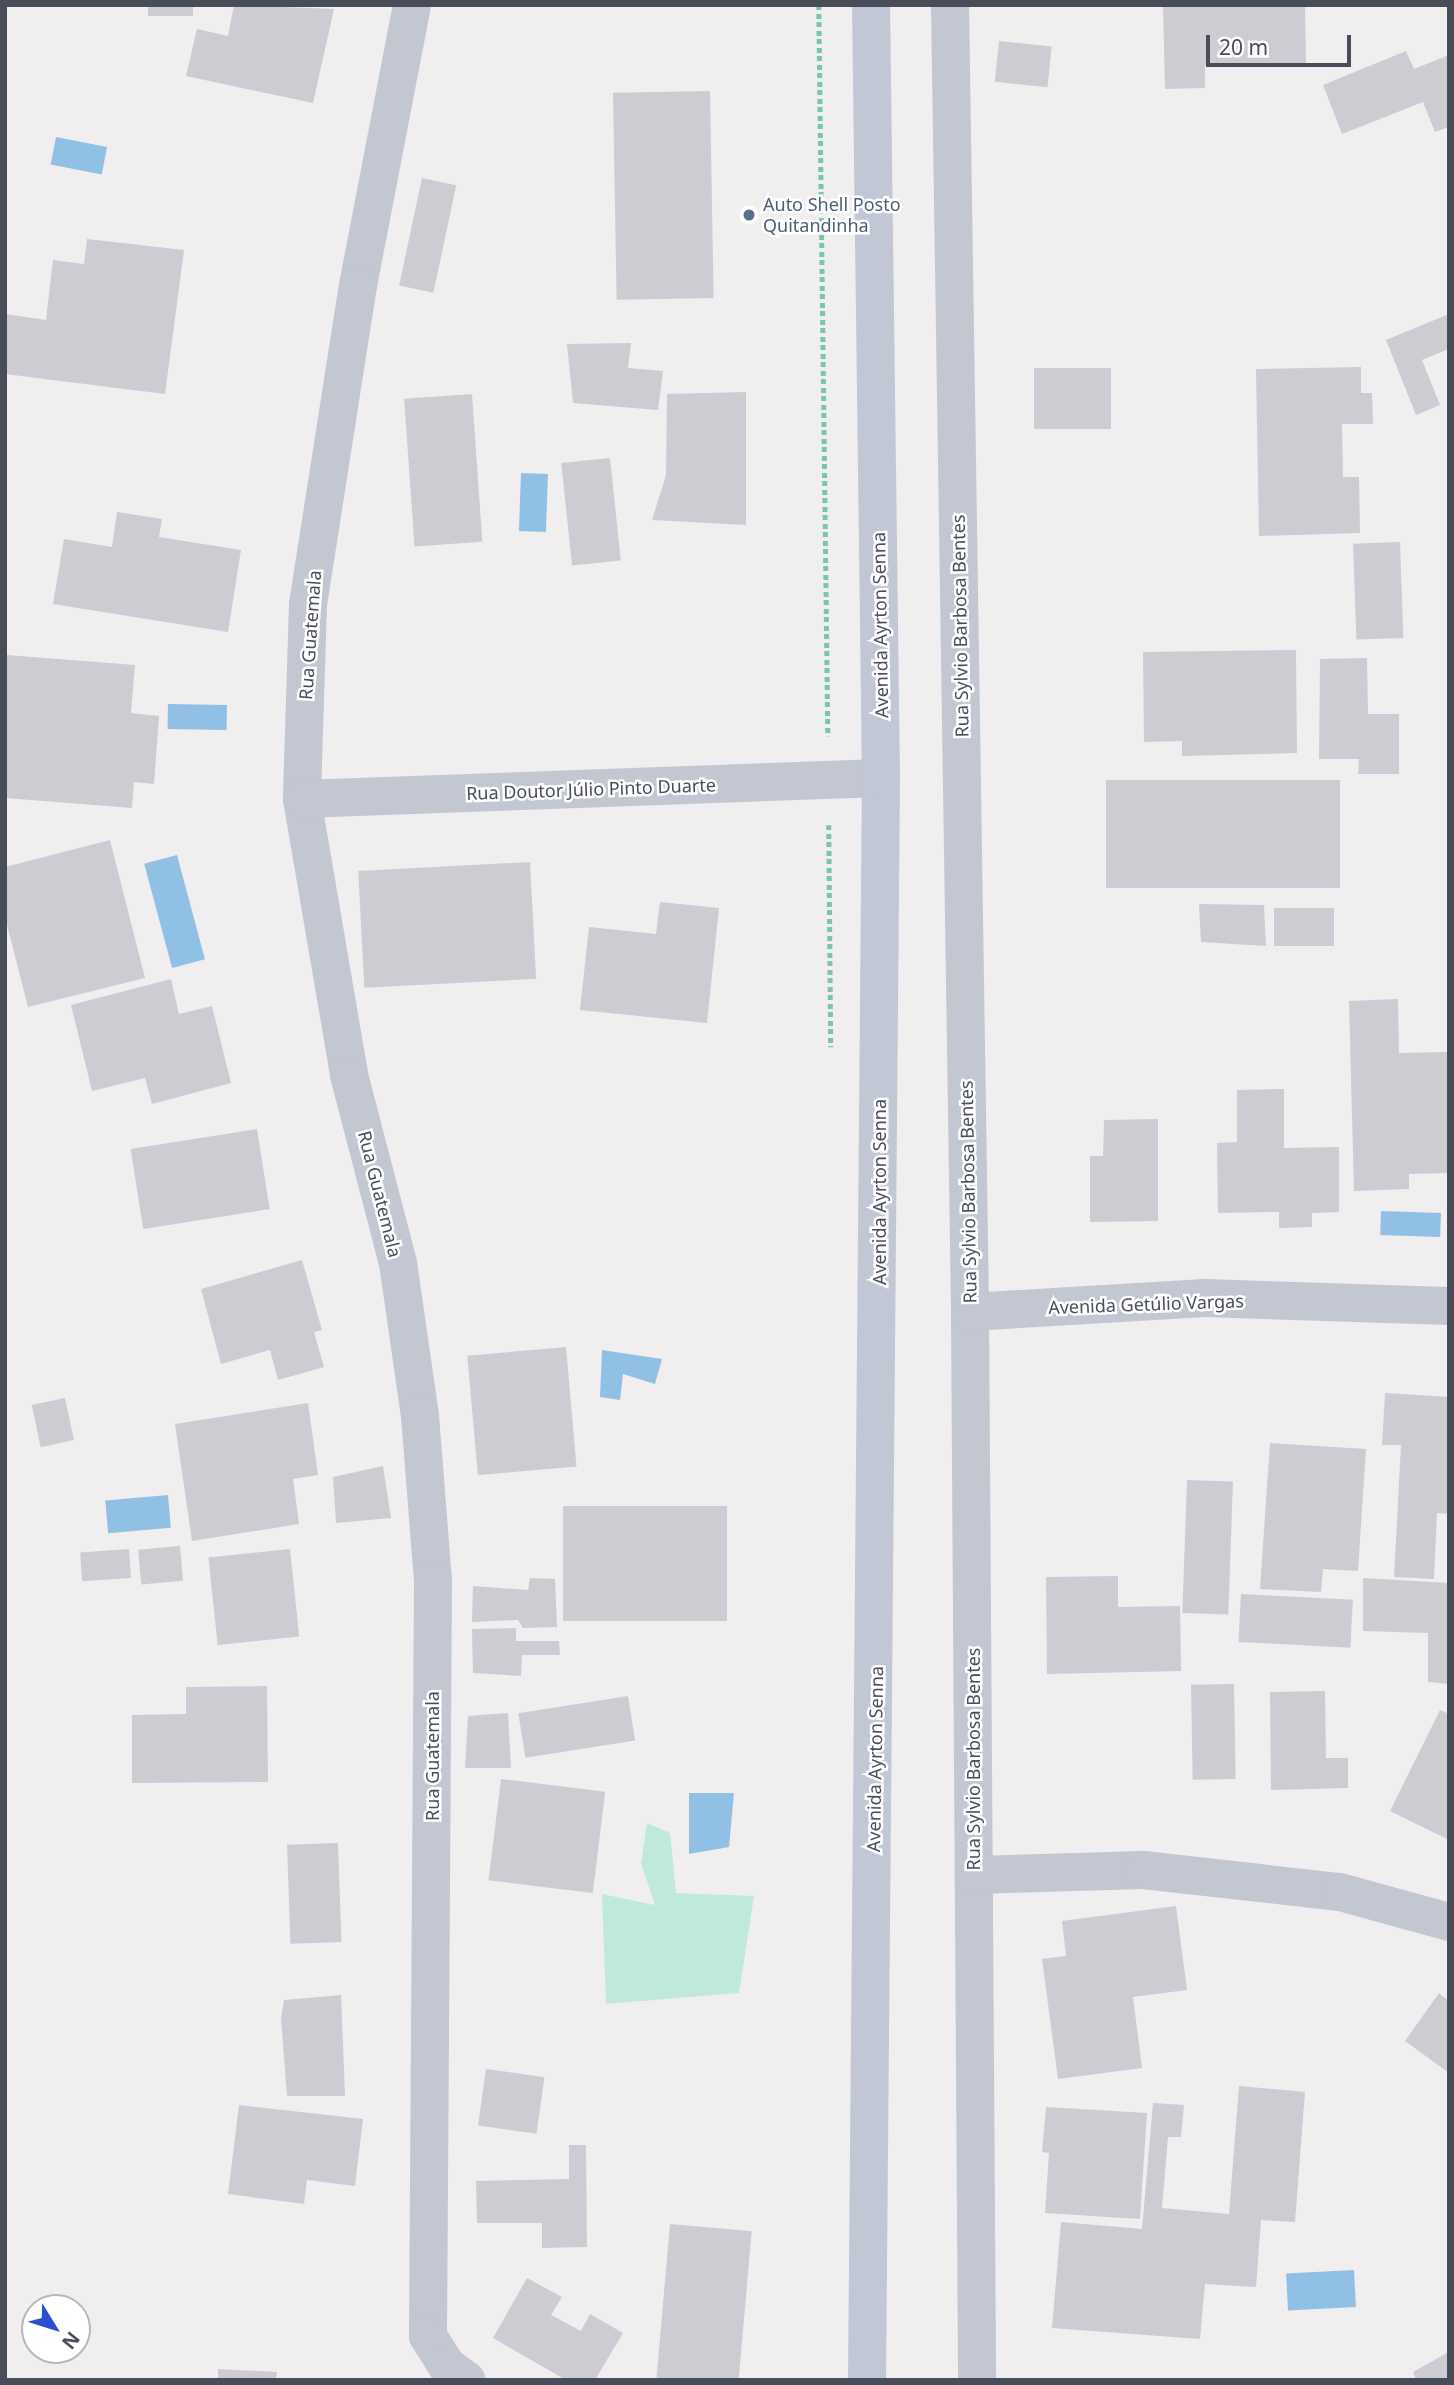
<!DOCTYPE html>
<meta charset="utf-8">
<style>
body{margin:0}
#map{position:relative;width:1454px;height:2385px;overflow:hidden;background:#f0eeee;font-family:"Noto Sans",sans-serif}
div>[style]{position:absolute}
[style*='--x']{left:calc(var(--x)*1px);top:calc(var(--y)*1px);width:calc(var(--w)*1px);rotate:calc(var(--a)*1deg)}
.green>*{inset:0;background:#bfead9}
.water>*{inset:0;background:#90c1e4;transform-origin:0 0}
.building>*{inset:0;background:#ccccd2;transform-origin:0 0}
.path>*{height:4.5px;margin-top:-2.25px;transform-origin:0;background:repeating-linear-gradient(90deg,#7bc5af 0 5px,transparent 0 8.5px)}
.minor>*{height:38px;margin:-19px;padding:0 19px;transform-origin:19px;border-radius:19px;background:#c2c7d2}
.secondary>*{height:38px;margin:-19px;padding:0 19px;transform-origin:19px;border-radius:19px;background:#c2c7d5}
.dots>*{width:19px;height:19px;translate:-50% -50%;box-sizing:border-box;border:4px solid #fff;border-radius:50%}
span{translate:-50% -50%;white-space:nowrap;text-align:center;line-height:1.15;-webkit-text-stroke:5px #fff;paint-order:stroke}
.service-label{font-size:18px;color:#4e5e75}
.left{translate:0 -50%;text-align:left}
.street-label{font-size:18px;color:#484d59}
.frame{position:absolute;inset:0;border:7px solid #484d59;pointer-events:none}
.north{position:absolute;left:21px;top:2294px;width:70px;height:70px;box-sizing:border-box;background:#fff;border:2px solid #b6b8bd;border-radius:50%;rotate:128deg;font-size:19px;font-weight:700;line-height:28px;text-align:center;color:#484d59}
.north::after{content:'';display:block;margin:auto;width:24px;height:32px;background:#2950cf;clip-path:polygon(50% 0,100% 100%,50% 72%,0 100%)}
.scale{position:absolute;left:1206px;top:35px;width:145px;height:32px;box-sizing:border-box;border:4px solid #484d59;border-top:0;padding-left:9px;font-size:21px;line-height:24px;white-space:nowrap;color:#484d59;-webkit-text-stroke:5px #fff;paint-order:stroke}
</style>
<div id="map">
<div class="green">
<i style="clip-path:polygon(647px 1823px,670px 1833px,676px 1893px,754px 1896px,739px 1993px,606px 2004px,602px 1894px,655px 1905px,641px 1863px)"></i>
</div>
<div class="water">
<i style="left:56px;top:137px;width:52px;height:28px;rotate:11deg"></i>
<i style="left:521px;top:473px;width:27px;height:58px;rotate:2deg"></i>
<i style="left:168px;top:704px;width:59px;height:25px;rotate:1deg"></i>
<i style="left:177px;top:855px;width:108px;height:34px;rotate:75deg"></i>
<i style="left:1381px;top:1211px;width:60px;height:24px;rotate:2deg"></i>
<i style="clip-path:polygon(602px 1350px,662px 1359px,655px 1384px,623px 1374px,620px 1400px,600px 1397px)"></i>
<i style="left:168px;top:1495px;width:33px;height:63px;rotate:85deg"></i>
<i style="clip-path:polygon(689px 1793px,734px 1793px,729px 1847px,689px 1854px)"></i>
<i style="left:1354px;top:2270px;width:37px;height:68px;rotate:87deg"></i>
</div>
<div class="building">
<i style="left:148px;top:5px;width:45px;height:11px"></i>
<i style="clip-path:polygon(234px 5px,334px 9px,313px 103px,186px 76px,197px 29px,228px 36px)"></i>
<i style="clip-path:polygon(1163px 5px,1305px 5px,1306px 63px,1205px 65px,1205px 88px,1165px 89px)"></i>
<i style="left:999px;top:41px;width:53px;height:41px;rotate:6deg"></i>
<i style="clip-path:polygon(1406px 51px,1414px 69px,1449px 55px,1449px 127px,1435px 132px,1423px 102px,1342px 134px,1323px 85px)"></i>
<i style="left:710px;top:91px;width:207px;height:97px;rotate:89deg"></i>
<i style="left:422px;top:178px;width:35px;height:110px;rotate:12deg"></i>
<i style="clip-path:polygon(87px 239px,184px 250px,165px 394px,5px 374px,5px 314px,46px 320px,53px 260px,84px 264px)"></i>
<i style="clip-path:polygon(1449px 314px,1449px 349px,1422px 360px,1440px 405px,1416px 415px,1386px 340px)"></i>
<i style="clip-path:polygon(631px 343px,628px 368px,663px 371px,658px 410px,573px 403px,567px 344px)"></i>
<i style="clip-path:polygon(1361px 367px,1361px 393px,1372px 393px,1373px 424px,1342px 424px,1343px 477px,1359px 477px,1360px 533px,1259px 536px,1256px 369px)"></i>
<i style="left:1034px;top:368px;width:77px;height:61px"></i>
<i style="clip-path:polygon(746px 392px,746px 525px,652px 520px,666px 475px,667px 394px)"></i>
<i style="left:472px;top:394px;width:148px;height:68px;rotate:86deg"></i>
<i style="left:610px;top:458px;width:103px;height:49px;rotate:84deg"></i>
<i style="clip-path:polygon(117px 512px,162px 519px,159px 537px,241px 550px,228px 632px,53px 604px,64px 539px,112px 547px)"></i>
<i style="left:1400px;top:542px;width:96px;height:47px;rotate:88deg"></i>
<i style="clip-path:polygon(1296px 650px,1297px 753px,1182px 756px,1182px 741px,1144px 742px,1143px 652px)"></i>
<i style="clip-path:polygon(7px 655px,135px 665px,131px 713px,159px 716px,154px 784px,134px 782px,132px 808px,5px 798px)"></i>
<i style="clip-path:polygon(1367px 658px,1368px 714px,1399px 714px,1399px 774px,1358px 774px,1359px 759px,1319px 759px,1320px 659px)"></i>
<i style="left:1106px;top:780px;width:234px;height:108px"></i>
<i style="clip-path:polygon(110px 840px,145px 978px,28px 1007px,5px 917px,5px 867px)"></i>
<i style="left:530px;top:862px;width:117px;height:172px;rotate:87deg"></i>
<i style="clip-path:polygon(660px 902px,719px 908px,707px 1023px,580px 1010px,589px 927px,656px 934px)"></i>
<i style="clip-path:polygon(1199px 904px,1264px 905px,1266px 946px,1201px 942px)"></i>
<i style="left:1334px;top:908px;width:38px;height:60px;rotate:90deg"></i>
<i style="clip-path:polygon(171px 979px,179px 1014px,212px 1006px,231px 1083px,152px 1104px,145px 1078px,92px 1091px,71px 1005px)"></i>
<i style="clip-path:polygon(1398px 999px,1399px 1053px,1449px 1052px,1449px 1173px,1409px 1174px,1409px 1189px,1354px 1191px,1349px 1001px)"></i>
<i style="clip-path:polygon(1284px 1089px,1284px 1148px,1339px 1147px,1339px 1212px,1312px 1213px,1312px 1227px,1279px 1228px,1279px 1212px,1218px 1213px,1217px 1143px,1237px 1142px,1237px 1090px)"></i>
<i style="clip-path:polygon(1158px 1119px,1158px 1221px,1090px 1222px,1090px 1156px,1103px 1156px,1104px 1120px)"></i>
<i style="left:257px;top:1129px;width:81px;height:128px;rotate:81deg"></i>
<i style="clip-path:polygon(302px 1260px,322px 1330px,314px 1332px,324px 1367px,278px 1380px,270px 1350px,221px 1364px,201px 1289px)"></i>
<i style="left:566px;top:1347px;width:120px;height:99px;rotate:85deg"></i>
<i style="clip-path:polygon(1385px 1393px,1449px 1397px,1449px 1514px,1437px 1513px,1434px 1579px,1394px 1577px,1401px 1445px,1382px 1445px)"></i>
<i style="left:65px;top:1398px;width:43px;height:34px;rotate:78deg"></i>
<i style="clip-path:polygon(308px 1403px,318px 1475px,293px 1479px,299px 1524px,192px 1541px,175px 1424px)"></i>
<i style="clip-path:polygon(1270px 1443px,1366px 1449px,1358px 1571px,1323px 1569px,1321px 1592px,1260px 1589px)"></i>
<i style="clip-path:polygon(383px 1466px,391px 1518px,336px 1523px,333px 1477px)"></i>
<i style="left:1187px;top:1480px;width:46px;height:133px;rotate:2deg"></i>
<i style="left:563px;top:1506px;width:164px;height:115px"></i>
<i style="left:180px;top:1546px;width:35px;height:42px;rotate:85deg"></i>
<i style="left:129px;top:1549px;width:29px;height:49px;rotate:86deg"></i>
<i style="left:290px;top:1549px;width:88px;height:82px;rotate:84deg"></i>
<i style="clip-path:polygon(1118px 1576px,1118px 1607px,1180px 1606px,1181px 1671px,1047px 1674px,1046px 1577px)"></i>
<i style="clip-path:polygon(530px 1578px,555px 1579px,557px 1627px,523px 1628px,518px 1620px,472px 1622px,473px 1586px,528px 1590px)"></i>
<i style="clip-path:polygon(1363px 1578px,1449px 1583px,1449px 1684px,1428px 1682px,1428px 1633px,1363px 1631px)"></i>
<i style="left:1241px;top:1594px;width:112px;height:48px;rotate:3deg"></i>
<i style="clip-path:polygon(516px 1628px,516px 1641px,559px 1641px,560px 1655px,522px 1655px,521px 1676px,473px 1673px,472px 1629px)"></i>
<i style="left:1234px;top:1684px;width:95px;height:43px;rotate:89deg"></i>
<i style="clip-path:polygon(267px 1686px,268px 1782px,132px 1783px,132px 1715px,186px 1714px,186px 1687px)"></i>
<i style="clip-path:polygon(1325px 1691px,1326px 1758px,1348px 1758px,1348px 1788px,1271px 1790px,1270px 1692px)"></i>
<i style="left:628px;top:1696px;width:45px;height:111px;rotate:81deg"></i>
<i style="clip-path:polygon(1440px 1710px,1449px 1714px,1449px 1840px,1390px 1811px)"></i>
<i style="clip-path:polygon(508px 1713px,511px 1768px,465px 1768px,468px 1716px)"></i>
<i style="left:501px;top:1779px;width:105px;height:102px;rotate:7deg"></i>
<i style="left:338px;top:1843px;width:99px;height:51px;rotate:88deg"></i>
<i style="clip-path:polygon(1176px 1906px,1187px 1990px,1133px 1997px,1142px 2068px,1058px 2079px,1042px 1959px,1066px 1956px,1062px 1921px)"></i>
<i style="clip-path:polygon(1439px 1993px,1449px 2001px,1449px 2073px,1405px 2041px)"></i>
<i style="clip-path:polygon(341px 1995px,345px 2096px,287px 2096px,281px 2018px,284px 2000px)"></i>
<i style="left:486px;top:2069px;width:59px;height:57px;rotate:8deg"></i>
<i style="clip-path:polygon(1239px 2086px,1305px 2092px,1295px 2222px,1261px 2220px,1256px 2287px,1205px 2284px,1200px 2339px,1052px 2328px,1061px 2222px,1142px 2229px,1153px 2103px,1184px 2105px,1181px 2137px,1168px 2137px,1162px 2208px,1229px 2214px)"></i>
<i style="clip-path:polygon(239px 2105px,363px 2119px,355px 2186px,307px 2180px,304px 2204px,228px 2194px)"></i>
<i style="clip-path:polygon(1046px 2107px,1147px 2113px,1140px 2219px,1045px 2213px,1049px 2153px,1042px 2152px)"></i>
<i style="clip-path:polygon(569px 2145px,586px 2145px,587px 2247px,542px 2248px,542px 2223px,477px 2223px,476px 2181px,569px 2179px)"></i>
<i style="left:670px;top:2224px;width:82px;height:157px;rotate:5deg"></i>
<i style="clip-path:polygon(527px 2278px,562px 2297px,551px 2315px,581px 2331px,590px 2314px,623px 2333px,595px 2380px,566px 2380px,493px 2338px)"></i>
<i style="clip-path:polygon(1449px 2352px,1449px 2380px,1416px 2380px,1413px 2372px)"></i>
<i style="clip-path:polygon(218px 2369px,277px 2372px,276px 2380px,218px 2380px)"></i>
</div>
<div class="path">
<i style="--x:819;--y:5;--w:731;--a:89.29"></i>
<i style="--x:829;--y:825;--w:222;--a:89.5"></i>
</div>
<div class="minor">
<i style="--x:412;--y:5;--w:285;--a:100.9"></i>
<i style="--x:358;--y:285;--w:323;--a:98.9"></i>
<i style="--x:308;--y:604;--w:195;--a:91.8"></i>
<i style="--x:302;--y:799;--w:280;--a:80.3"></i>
<i style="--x:349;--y:1075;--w:194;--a:75.4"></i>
<i style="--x:398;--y:1263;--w:155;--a:81.8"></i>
<i style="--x:420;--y:1416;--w:166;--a:85.5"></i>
<i style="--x:433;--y:1581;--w:755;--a:90.38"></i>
<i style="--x:428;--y:2336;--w:36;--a:58"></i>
<i style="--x:447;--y:2366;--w:24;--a:36"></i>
<i style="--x:950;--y:5;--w:1307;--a:89.12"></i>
<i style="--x:970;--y:1312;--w:1068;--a:89.62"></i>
<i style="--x:302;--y:799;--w:579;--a:-2.08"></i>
<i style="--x:970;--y:1312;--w:235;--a:-3.4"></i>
<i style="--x:1205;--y:1298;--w:244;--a:1.9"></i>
<i style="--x:974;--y:1875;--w:169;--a:-1.7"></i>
<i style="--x:1143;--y:1870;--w:198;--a:6.4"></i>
<i style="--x:1340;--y:1892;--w:113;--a:15.4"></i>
</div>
<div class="secondary">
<i style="--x:867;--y:2380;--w:1602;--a:-89.5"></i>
<i style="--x:881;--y:778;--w:773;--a:-90.74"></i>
</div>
<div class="dots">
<i style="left:749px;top:215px;background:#5c6f8a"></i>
</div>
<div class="service-label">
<span class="left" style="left:763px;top:215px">Auto Shell Posto<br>Quitandinha</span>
</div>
<div class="street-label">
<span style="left:880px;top:625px;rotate:-91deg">Avenida Ayrton Senna</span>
<span style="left:960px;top:626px;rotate:-91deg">Rua Sylvio Barbosa Bentes</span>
<span style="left:310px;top:635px;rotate:-86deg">Rua Guatemala</span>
<span style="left:591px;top:789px;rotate:-2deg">Rua Doutor Júlio Pinto Duarte</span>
<span style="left:879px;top:1192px;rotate:-90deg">Avenida Ayrton Senna</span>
<span style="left:968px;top:1192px;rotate:-91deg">Rua Sylvio Barbosa Bentes</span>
<span style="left:380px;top:1194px;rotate:76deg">Rua Guatemala</span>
<span style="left:1146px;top:1304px;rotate:-2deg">Avenida Getúlio Vargas</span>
<span style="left:432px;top:1756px;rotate:-90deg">Rua Guatemala</span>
<span style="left:875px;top:1759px;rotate:-89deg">Avenida Ayrton Senna</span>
<span style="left:973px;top:1759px;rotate:-90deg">Rua Sylvio Barbosa Bentes</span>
</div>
<div class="frame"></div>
<div class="north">N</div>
<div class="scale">20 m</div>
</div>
